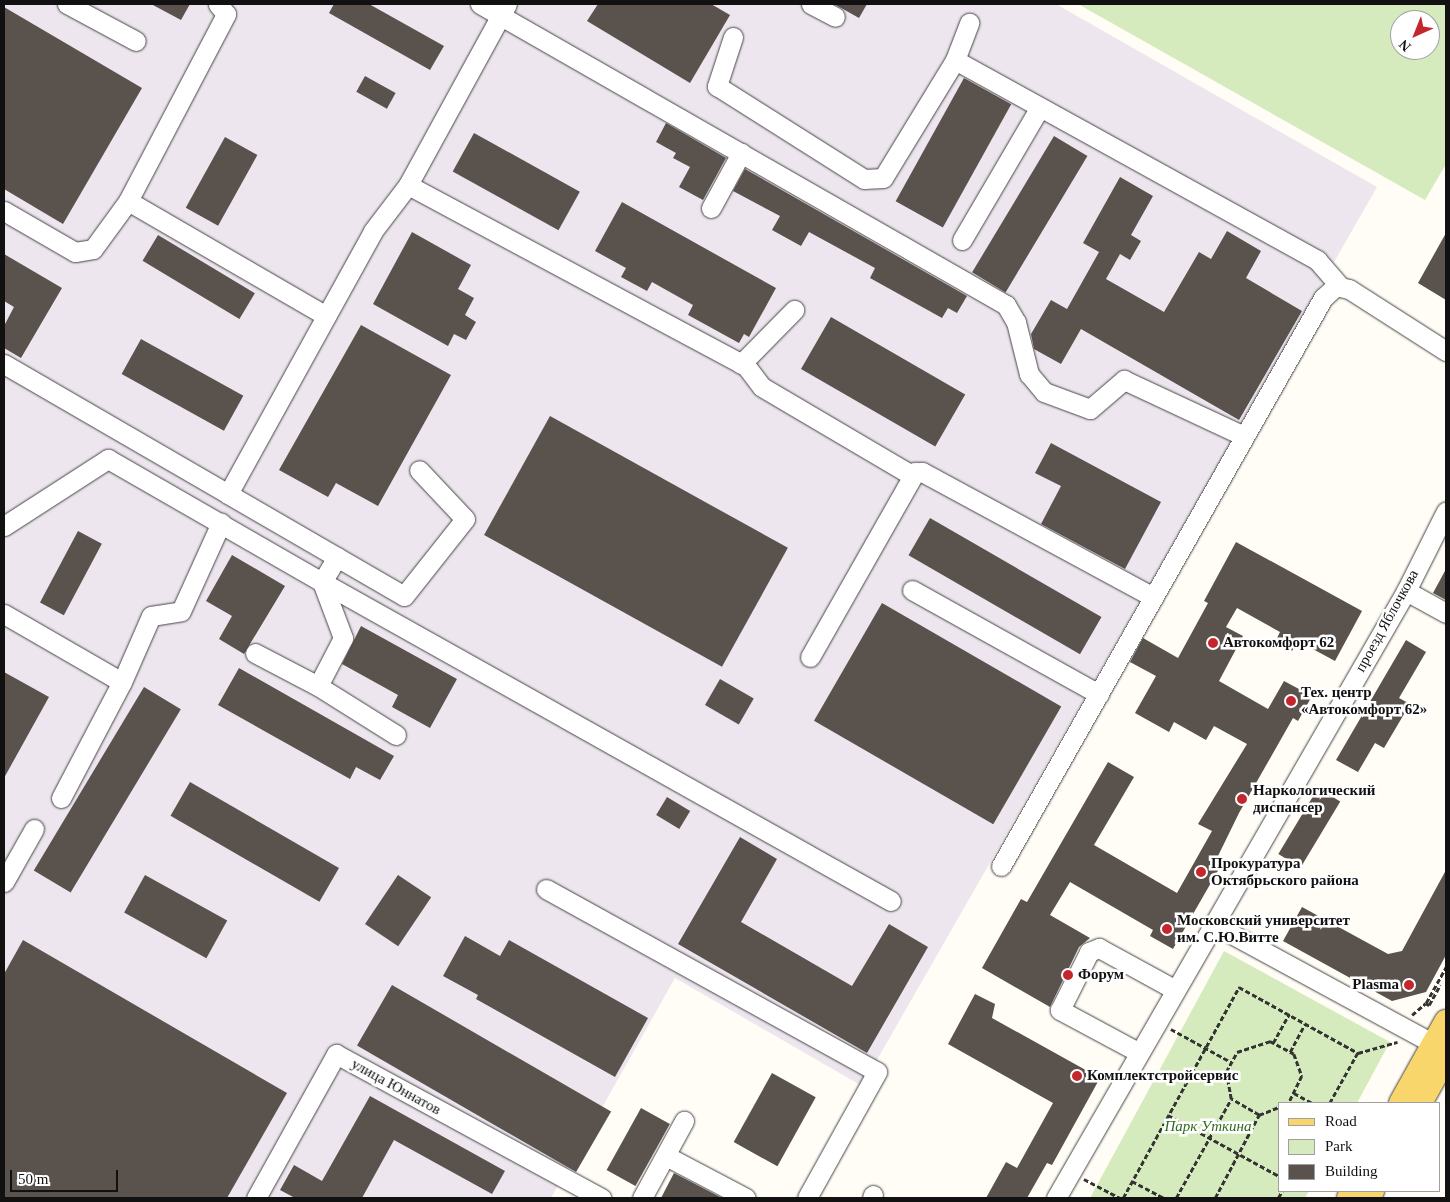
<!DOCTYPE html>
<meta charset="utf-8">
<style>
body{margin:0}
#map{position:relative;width:1450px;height:1202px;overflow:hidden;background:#fffdf5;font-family:"Times New Roman",serif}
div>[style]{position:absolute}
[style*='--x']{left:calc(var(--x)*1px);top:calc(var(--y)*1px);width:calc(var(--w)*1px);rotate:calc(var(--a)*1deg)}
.industrial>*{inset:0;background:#eee6ef}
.green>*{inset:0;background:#d5ebbd}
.building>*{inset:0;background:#5a524d;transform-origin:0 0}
.path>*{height:2.5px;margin-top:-1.25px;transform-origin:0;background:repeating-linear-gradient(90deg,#333 0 5px,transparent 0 7.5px)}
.roads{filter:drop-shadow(0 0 1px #444) drop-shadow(0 0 1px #444)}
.minor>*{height:19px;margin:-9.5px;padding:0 9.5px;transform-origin:9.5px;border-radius:9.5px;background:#fff}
.major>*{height:24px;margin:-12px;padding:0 12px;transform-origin:12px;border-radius:12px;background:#f9d66b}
.dots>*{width:14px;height:14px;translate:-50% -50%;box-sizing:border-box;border:2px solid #fff;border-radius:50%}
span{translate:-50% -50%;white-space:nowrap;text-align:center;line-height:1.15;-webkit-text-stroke:5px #fff;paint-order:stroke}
.street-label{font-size:15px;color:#111}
.poi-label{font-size:15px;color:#111;font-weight:700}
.left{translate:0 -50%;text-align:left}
.right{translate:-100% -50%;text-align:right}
.park-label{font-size:15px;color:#2f6b1f;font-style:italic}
.frame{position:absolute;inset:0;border:5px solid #111;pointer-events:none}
.legend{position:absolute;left:1278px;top:1102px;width:162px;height:90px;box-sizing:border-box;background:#fff;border:1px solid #a0a0a0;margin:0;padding:6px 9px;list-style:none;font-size:15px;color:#111}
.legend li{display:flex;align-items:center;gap:10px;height:25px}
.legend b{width:25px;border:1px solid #a0a0a0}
.north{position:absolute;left:1390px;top:10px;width:50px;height:50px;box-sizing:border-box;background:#fff;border:1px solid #a0a0a0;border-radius:50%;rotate:224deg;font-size:14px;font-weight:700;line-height:20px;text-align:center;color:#111}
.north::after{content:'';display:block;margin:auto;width:18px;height:22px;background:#c4262e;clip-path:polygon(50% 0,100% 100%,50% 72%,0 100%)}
.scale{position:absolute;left:10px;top:1170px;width:108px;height:22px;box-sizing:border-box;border:2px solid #111;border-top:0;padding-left:6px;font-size:15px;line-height:18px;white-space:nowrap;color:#111;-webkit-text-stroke:4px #fff;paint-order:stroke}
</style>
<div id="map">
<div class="industrial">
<i style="clip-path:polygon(4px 4px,1056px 4px,1377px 187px,862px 1086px,675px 978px,551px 1198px,4px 1198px)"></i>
</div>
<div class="green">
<i style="clip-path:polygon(evenodd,1078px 4px,1446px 4px,1446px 164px,1425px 200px,1078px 4px,1400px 20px,1430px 20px,1430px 50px,1400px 50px,1400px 20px)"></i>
<i style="clip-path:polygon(1224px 951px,1390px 1042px,1357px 1103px,1279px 1103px,1279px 1191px,1309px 1191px,1305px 1198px,1090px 1198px)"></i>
</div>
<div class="building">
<i style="clip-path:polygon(151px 4px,190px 4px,181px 20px)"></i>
<i style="clip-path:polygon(334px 4px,369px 4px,444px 46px,430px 70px,329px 13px)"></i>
<i style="clip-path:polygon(598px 4px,711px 4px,730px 15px,690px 83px,587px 21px)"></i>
<i style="clip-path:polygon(834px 4px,867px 4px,859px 18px)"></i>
<i style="clip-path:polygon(4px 7px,142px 88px,63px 224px,4px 189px)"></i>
<i style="left:365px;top:76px;width:35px;height:18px;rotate:29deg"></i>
<i style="left:964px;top:78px;width:54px;height:141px;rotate:29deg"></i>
<i style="clip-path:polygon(666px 123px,726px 158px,703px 200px,679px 187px,690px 167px,673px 158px,676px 153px,656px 142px)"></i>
<i style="left:474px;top:133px;width:121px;height:44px;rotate:29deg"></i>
<i style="left:1054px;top:136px;width:39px;height:159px;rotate:31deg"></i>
<i style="left:225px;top:137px;width:37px;height:81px;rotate:29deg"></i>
<i style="clip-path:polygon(745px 169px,967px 296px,957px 313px,948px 308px,942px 318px,870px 278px,875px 268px,809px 232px,801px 246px,772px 230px,780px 216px,733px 191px)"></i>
<i style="clip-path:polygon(1120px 177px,1153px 196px,1131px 235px,1141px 241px,1130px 260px,1120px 254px,1106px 279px,1164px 312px,1199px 252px,1211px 259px,1227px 231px,1261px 251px,1246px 278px,1302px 311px,1239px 420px,1081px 329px,1061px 364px,1034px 349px,1031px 334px,1051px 300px,1067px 309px,1099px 252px,1083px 243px)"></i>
<i style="clip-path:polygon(622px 202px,776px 288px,749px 337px,744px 334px,739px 343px,688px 315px,693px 305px,652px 282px,647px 291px,621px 277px,626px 268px,595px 251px)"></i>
<i style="clip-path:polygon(412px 232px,471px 265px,458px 289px,474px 298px,465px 315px,476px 322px,466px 340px,454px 334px,448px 346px,373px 304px)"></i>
<i style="clip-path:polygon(1446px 233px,1446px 300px,1418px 283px)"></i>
<i style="left:158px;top:235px;width:113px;height:30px;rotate:31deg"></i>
<i style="clip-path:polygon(4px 254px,62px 288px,21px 358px,4px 348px,4px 326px,14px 307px,4px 301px)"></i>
<i style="left:831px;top:317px;width:155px;height:60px;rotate:30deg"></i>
<i style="clip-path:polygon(361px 325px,451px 375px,378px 506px,336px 483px,328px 497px,279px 470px)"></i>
<i style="left:141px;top:339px;width:117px;height:40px;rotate:29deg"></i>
<i style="left:550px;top:416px;width:272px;height:136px;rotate:29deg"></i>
<i style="clip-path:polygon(1051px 443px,1161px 502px,1125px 569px,1041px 524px,1061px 486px,1035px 473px)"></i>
<i style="left:930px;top:518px;width:198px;height:43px;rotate:30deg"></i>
<i style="left:78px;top:531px;width:27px;height:81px;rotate:28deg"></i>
<i style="clip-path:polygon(1236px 542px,1362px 611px,1335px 661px,1298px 641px,1292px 651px,1275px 642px,1280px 632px,1237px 608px,1226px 627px,1243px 636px,1219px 681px,1268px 709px,1284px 681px,1312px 696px,1298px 721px,1293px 718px,1239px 813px,1218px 856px,1224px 860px,1173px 949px,1150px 936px,1153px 930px,1070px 882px,1050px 915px,1090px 938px,1079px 947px,1050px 1007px,982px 968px,1021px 899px,1027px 902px,1108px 762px,1134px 777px,1094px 845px,1177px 893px,1212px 831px,1198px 824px,1247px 744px,1214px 726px,1206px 740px,1174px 722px,1169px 732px,1135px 713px,1156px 676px,1130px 662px,1143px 638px,1178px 658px,1208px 603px,1204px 601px)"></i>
<i style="clip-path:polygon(232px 555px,285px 586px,244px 654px,219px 639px,232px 616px,206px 601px)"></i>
<i style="clip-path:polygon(1446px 569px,1446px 600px,1433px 593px)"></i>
<i style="left:882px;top:603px;width:207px;height:136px;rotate:30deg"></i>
<i style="clip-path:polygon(361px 626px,457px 679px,430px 728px,392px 707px,398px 695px,342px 664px)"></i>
<i style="clip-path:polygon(1406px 640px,1426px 652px,1399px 698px,1410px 704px,1384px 748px,1375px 743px,1358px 772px,1336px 760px)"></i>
<i style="clip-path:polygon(239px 668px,394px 756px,380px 780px,356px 767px,350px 779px,218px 705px)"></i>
<i style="clip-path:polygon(4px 672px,49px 697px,4px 778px)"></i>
<i style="left:720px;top:679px;width:39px;height:30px;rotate:30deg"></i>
<i style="left:144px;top:687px;width:43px;height:214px;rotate:31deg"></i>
<i style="left:190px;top:782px;width:172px;height:39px;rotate:30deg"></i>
<i style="left:1318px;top:788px;width:26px;height:77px;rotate:31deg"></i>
<i style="left:667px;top:797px;width:27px;height:21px;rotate:31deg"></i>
<i style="clip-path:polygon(740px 837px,777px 859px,741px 922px,852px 986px,889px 924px,928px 947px,867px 1053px,678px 944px)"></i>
<i style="clip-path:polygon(1446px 870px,1446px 955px,1426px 992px,1392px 1001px,1283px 941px,1302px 907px,1388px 954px,1402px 951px)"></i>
<i style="left:145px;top:875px;width:94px;height:43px;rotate:29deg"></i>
<i style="left:398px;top:875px;width:40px;height:59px;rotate:34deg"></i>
<i style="clip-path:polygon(465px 936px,500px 956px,509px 940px,648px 1018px,615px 1077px,476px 999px,478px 995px,443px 976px)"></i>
<i style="clip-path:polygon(23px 940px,287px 1093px,227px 1198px,4px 1198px,4px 974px)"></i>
<i style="left:392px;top:985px;width:253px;height:70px;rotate:30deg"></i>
<i style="clip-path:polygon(975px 994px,995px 1004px,992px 1018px,1100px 1078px,1052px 1165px,1047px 1163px,1027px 1198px,986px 1198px,1006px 1162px,1017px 1168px,1053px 1103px,948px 1044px)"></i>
<i style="left:772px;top:1073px;width:50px;height:79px;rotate:29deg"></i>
<i style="clip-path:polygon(370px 1096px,505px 1171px,492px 1194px,394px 1140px,362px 1198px,295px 1198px,280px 1190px,294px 1165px,322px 1181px)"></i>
<i style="left:641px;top:1108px;width:33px;height:71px;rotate:29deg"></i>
<i style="clip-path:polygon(674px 1173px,722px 1198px,661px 1198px)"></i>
</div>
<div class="path">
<i style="--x:1426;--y:1003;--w:4;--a:34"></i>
<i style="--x:1429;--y:1005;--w:23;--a:-61"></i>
<i style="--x:1412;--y:1015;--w:18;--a:-41"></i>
<i style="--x:1426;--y:1003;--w:41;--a:-60.9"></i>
<i style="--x:1171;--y:1029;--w:68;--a:28.8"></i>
<i style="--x:1273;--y:1043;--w:33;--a:-61"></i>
<i style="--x:1290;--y:1052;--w:32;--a:-62"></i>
<i style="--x:1358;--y:1053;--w:41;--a:-15.8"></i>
<i style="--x:1294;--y:1093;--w:21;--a:29"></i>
<i style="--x:1168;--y:1115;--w:127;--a:28.8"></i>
<i style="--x:1259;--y:1115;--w:32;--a:-150"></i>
<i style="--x:1231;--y:1099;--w:27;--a:-100"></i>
<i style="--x:1226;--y:1072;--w:23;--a:-61"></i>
<i style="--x:1237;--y:1052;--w:35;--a:-18"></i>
<i style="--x:1270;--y:1041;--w:27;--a:28"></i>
<i style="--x:1294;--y:1054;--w:23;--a:70"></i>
<i style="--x:1302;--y:1076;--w:30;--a:116"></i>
<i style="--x:1084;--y:1179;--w:41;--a:27.8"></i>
<i style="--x:1132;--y:1181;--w:36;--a:28"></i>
<i style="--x:1123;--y:1198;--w:241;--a:-61.2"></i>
<i style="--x:1239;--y:987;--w:136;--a:29"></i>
<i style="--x:1358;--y:1053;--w:57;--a:119.2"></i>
<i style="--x:1176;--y:1198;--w:113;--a:-60.9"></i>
<i style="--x:1215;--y:1198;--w:94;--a:-62.1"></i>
<i style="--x:1259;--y:1115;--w:22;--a:-22"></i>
<i style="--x:1278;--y:1198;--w:8;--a:-60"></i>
</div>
<div class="roads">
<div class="minor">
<i style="--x:67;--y:4;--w:78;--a:28.2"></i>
<i style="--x:480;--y:4;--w:606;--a:29.78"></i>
<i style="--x:1006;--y:305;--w:20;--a:60"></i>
<i style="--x:1016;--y:322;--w:54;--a:76"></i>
<i style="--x:1029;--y:374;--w:23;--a:50"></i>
<i style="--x:1044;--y:392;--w:49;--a:20.3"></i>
<i style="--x:1090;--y:409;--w:45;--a:-40.5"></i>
<i style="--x:1124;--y:380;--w:132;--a:25"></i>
<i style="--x:507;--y:4;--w:206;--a:118.7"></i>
<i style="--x:408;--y:185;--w:383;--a:28.2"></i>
<i style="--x:746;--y:366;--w:26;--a:53"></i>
<i style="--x:762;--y:387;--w:169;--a:30.5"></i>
<i style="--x:908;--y:473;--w:14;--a:-4"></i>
<i style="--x:922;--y:472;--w:263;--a:28.4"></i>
<i style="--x:811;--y:4;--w:27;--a:28"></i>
<i style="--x:733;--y:37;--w:52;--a:108.1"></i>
<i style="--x:717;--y:86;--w:174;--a:32.3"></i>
<i style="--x:864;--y:179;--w:19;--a:-3"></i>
<i style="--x:883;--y:178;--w:138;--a:-58.6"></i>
<i style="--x:955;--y:60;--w:40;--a:-69"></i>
<i style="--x:955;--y:60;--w:414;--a:28.9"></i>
<i style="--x:1317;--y:260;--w:35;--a:49"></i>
<i style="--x:128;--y:201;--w:211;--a:-62.3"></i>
<i style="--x:226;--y:14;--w:13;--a:-129"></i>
<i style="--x:711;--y:208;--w:63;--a:-61.4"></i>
<i style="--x:4;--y:211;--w:82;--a:30"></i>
<i style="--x:75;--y:252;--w:18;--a:-9"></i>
<i style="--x:93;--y:249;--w:59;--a:-53.9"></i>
<i style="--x:128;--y:201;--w:229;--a:30.1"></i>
<i style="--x:962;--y:240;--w:154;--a:-59.6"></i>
<i style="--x:4;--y:364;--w:259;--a:30.1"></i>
<i style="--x:228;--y:494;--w:300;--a:-61.1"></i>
<i style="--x:373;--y:231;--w:58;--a:-52.7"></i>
<i style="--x:741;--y:364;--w:76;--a:-45.5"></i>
<i style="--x:228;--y:494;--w:203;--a:30.1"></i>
<i style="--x:404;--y:596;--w:98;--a:-51.6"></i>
<i style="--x:465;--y:519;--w:67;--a:-133.2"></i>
<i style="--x:4;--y:526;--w:124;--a:-32.8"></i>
<i style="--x:108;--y:459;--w:247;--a:29.9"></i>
<i style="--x:322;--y:582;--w:60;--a:69.4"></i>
<i style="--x:343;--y:638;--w:54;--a:117.5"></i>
<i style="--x:318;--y:686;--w:71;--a:-152.4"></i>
<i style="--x:337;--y:557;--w:29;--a:121"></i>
<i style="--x:322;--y:582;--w:652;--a:29.28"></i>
<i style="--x:912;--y:590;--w:214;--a:29.1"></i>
<i style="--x:1406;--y:591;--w:46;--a:28.8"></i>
<i style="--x:4;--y:614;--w:136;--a:30"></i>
<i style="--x:810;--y:657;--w:213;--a:-60.4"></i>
<i style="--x:318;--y:686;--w:92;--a:32.1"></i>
<i style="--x:61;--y:798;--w:131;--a:-62.3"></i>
<i style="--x:122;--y:682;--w:72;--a:-66.3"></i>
<i style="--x:151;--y:616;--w:30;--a:-9"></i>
<i style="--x:181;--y:611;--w:97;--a:-65.6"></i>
<i style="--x:1001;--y:866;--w:653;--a:-60.45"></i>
<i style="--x:1323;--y:298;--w:18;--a:-43"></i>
<i style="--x:1336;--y:286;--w:13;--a:13"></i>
<i style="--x:1349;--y:289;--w:115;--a:32.6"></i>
<i style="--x:4;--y:882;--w:61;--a:-60.5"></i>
<i style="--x:546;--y:889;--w:378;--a:28.9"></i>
<i style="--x:877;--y:1072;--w:144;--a:119.1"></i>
<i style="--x:1213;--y:924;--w:264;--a:28.5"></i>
<i style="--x:1138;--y:1052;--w:89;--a:-151.7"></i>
<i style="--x:1060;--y:1010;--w:65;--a:-63.4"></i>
<i style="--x:1089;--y:952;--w:11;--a:-22"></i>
<i style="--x:1099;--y:948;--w:85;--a:28.7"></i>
<i style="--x:666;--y:1156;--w:90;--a:27.7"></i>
<i style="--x:256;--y:1198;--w:165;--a:-60.9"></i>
<i style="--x:336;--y:1054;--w:302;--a:28.5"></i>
<i style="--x:642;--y:1198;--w:88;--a:-61.4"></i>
<i style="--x:872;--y:1198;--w:3;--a:-72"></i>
<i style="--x:1056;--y:1198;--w:701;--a:-60.03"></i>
<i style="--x:1406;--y:591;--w:89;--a:-63.4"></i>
</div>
<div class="major">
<i style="--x:1401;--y:1103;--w:93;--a:-60.9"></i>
<i style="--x:1420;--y:1103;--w:54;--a:-61"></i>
<i style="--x:1349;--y:1198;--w:8;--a:-60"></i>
<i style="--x:1368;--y:1198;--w:8;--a:-60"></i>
</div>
</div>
<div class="dots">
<i style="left:1213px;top:643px;background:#c4262e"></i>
<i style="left:1291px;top:701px;background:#c4262e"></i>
<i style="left:1242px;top:799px;background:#c4262e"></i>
<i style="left:1201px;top:872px;background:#c4262e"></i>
<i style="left:1167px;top:929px;background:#c4262e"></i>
<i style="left:1068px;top:975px;background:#c4262e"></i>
<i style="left:1409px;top:985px;background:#c4262e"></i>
<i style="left:1077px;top:1076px;background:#c4262e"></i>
</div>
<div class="street-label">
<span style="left:1387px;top:621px;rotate:-61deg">проезд Яблочкова</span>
<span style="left:396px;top:1087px;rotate:29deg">улица Юннатов</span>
</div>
<div class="poi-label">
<span class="left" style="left:1223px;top:643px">Автокомфорт 62</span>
<span class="left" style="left:1301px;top:701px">Тех. центр<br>«Автокомфорт 62»</span>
<span class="left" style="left:1253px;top:799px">Наркологический<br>диспансер</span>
<span class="left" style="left:1211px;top:872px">Прокуратура<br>Октябрьского района</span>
<span class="left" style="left:1177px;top:929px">Московский университет<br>им. С.Ю.Витте</span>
<span class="left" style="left:1078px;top:975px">Форум</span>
<span class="right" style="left:1399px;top:985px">Plasma</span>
<span class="left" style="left:1087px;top:1076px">Комплектстройсервис</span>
</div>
<div class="park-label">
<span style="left:1208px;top:1127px">Парк Уткина</span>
</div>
<div class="frame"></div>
<ul class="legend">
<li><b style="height:6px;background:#f9d66b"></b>Road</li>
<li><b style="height:14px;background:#d5ebbd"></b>Park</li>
<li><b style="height:14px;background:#5a524d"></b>Building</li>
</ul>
<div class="north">N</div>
<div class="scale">50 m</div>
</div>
